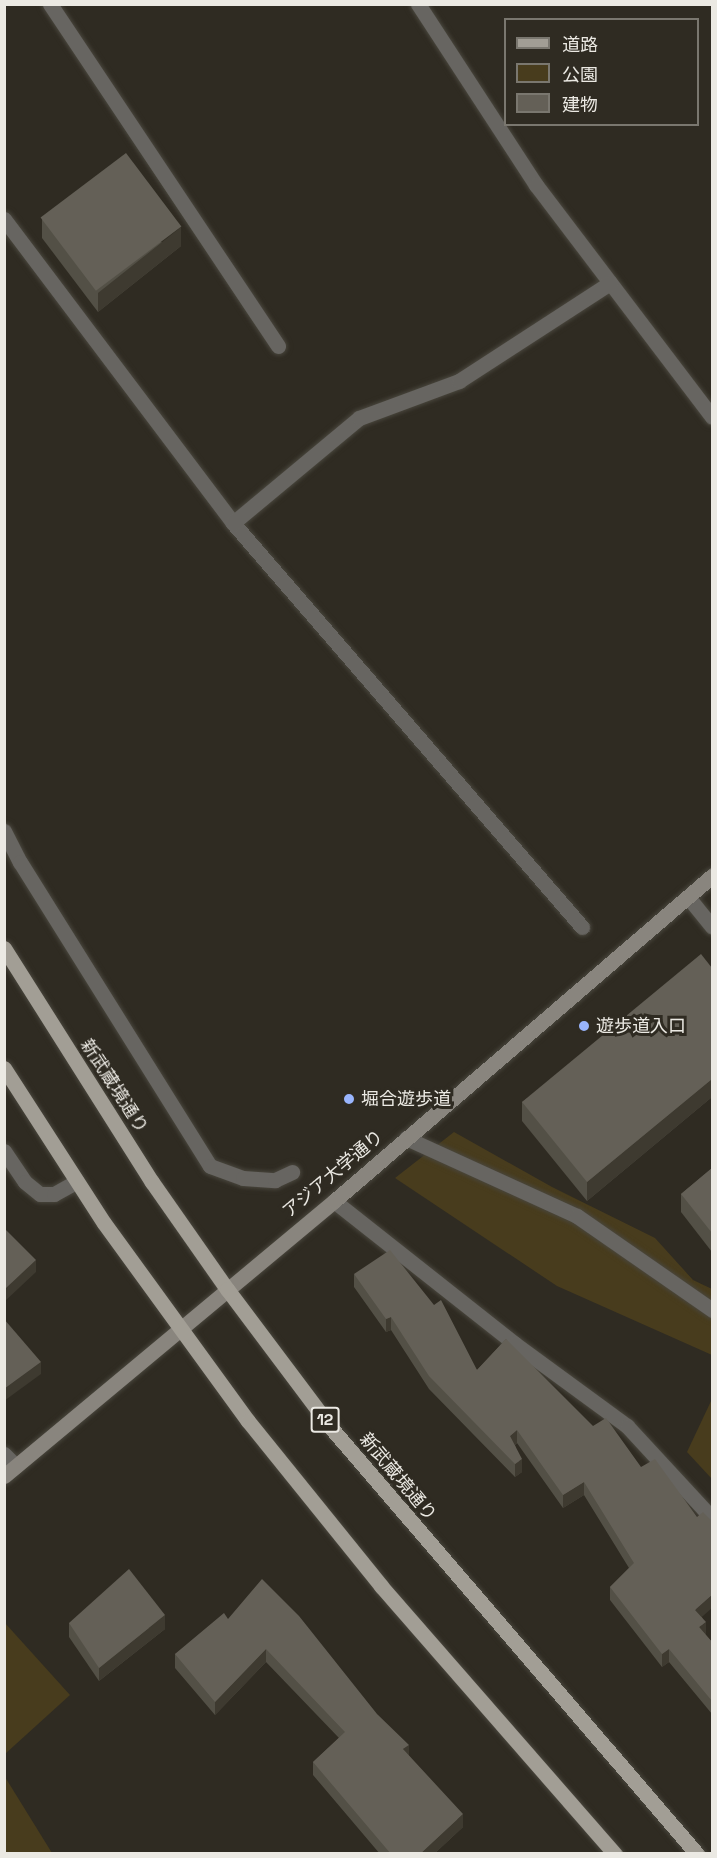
<!DOCTYPE html>
<meta charset="utf-8">
<style>
body{margin:0}
#map{position:relative;width:717px;height:1858px;overflow:hidden;background:#2f2b22;font-family:"Space Grotesk","Noto Sans JP",sans-serif}
div>[style]{position:absolute}
[style*='--x']{left:calc(var(--x)*1px);top:calc(var(--y)*1px);width:calc(var(--w)*1px);rotate:calc(var(--a)*1deg)}
.green>*{inset:0;background:#483c1d}
.roads{filter:drop-shadow(0 0 2px #49463d) drop-shadow(0 0 2px #49463d)}
.lane>*{height:15px;margin:-7.5px;padding:0 7.5px;transform-origin:7.5px;border-radius:7.5px;background:#676561}
.street>*{height:15px;margin:-7.5px;padding:0 7.5px;transform-origin:7.5px;border-radius:7.5px;background:#676561}
.secondary>*{height:15px;margin:-7.5px;padding:0 7.5px;transform-origin:7.5px;border-radius:7.5px;background:#89857e}
.primary>*{height:15px;margin:-7.5px;padding:0 7.5px;transform-origin:7.5px;border-radius:7.5px;background:#a29e95}
.wall>*{inset:0;background:#535046}
.shaded-wall>*{inset:0;background:#3e3a30}
.building>*{inset:0;background:#646057;transform-origin:0 0}
.dots>*{width:16px;height:16px;translate:-50% -50%;box-sizing:border-box;border:3px solid #2f2b22;border-radius:50%}
span{translate:-50% -50%;white-space:nowrap;text-align:center;line-height:1.15;-webkit-text-stroke:6px #2f2b22;paint-order:stroke}
.shield-label span{padding:2px 4px;background:#2f2b22;border:2px solid;border-radius:4px;-webkit-text-stroke-width:0}
.shield-label{font-size:16px;color:#ebe9e3;font-weight:700}
.poi-label{font-size:18px;color:#ebe9e3}
.left{translate:0 -50%;text-align:left}
.street-label{font-size:18px;color:#ebe9e3}
.frame{position:absolute;inset:0;border:6px solid #ebe9e3;pointer-events:none}
.legend{position:absolute;left:504px;top:18px;width:195px;height:108px;box-sizing:border-box;background:#2f2b22;border:2px solid #7a776f;margin:0;padding:8px 10px;list-style:none;font-size:18px;color:#ebe9e3}
.legend li{display:flex;align-items:center;gap:12px;height:30px}
.legend b{width:30px;border:2px solid #7a776f}
</style>
<div id="map">
<div class="green">
<i style="clip-path:polygon(454px 1132px,552px 1187px,655px 1238px,693px 1280px,712px 1289px,712px 1355px,557px 1286px,395px 1178px)"></i>
<i style="clip-path:polygon(712px 1399px,712px 1479px,687px 1452px)"></i>
<i style="clip-path:polygon(5px 1623px,70px 1695px,5px 1754px,4px 1754px)"></i>
<i style="clip-path:polygon(4px 1777px,5px 1777px,52px 1853px,5px 1853px)"></i>
</div>
<div class="roads">
<div class="lane">
<i style="--x:50;--y:4;--w:411;--a:56.3"></i>
</div>
<div class="street">
<i style="--x:418;--y:4;--w:216;--a:56.9"></i>
<i style="--x:536;--y:185;--w:291;--a:52.8"></i>
<i style="--x:4;--y:219;--w:381;--a:53"></i>
<i style="--x:233;--y:523;--w:534;--a:49.18"></i>
<i style="--x:233;--y:523;--w:164;--a:-39.8"></i>
<i style="--x:359;--y:418;--w:107;--a:-20.3"></i>
<i style="--x:459;--y:381;--w:180;--a:-33"></i>
<i style="--x:4;--y:831;--w:35;--a:63"></i>
<i style="--x:20;--y:862;--w:358;--a:58"></i>
<i style="--x:210;--y:1166;--w:35;--a:20"></i>
<i style="--x:243;--y:1178;--w:32;--a:4"></i>
<i style="--x:275;--y:1180;--w:19;--a:-25"></i>
<i style="--x:688;--y:897;--w:38;--a:51"></i>
<i style="--x:406;--y:1138;--w:188;--a:24.5"></i>
<i style="--x:577;--y:1216;--w:165;--a:34.8"></i>
<i style="--x:4;--y:1151;--w:37;--a:56"></i>
<i style="--x:25;--y:1182;--w:19;--a:39"></i>
<i style="--x:40;--y:1194;--w:14;--a:0"></i>
<i style="--x:54;--y:1194;--w:26;--a:-29"></i>
<i style="--x:334;--y:1201;--w:231;--a:38.3"></i>
<i style="--x:515;--y:1344;--w:139;--a:36.2"></i>
<i style="--x:627;--y:1426;--w:125;--a:47.3"></i>
<i style="--x:4;--y:1454;--w:17;--a:45"></i>
</div>
<div class="secondary">
<i style="--x:4;--y:1476;--w:430;--a:-39.8"></i>
<i style="--x:334;--y:1201;--w:499;--a:-40.7"></i>
</div>
<div class="primary">
<i style="--x:4;--y:948;--w:277;--a:57.7"></i>
<i style="--x:152;--y:1182;--w:131;--a:55"></i>
<i style="--x:227;--y:1289;--w:175;--a:53.1"></i>
<i style="--x:332;--y:1429;--w:560;--a:49.34"></i>
<i style="--x:4;--y:1068;--w:184;--a:57.2"></i>
<i style="--x:104;--y:1223;--w:245;--a:54"></i>
<i style="--x:248;--y:1421;--w:212;--a:51.1"></i>
<i style="--x:381;--y:1586;--w:356;--a:48.9"></i>
</div>
</div>
<div class="wall">
<i style="clip-path:polygon(42px 219px,181px 246px,98px 312px,42px 238px)"></i>
<i style="clip-path:polygon(712px 968px,712px 1097px,587px 1201px,522px 1121px,522px 1102px)"></i>
<i style="clip-path:polygon(712px 1168px,712px 1252px,681px 1212px,681px 1194px)"></i>
<i style="clip-path:polygon(354px 1274px,477px 1370px,506px 1339px,702px 1617px,706px 1635px,712px 1642px,712px 1714px,669px 1662px,662px 1667px,610px 1600px,610px 1587px,629px 1568px,584px 1495px,563px 1508px,517px 1443px,515px 1445px,522px 1472px,515px 1477px,429px 1389px,391px 1330px,386px 1332px,354px 1287px)"></i>
<i style="clip-path:polygon(228px 1619px,409px 1756px,463px 1827px,434px 1854px,380px 1854px,313px 1775px,313px 1762px,339px 1738px,266px 1662px,215px 1715px,175px 1668px,175px 1654px)"></i>
<i style="clip-path:polygon(69px 1623px,165px 1629px,99px 1681px,69px 1637px)"></i>
</div>
<div class="shaded-wall">
<i style="clip-path:polygon(181px 227px,181px 246px,98px 312px,98px 293px)"></i>
<i style="clip-path:polygon(712px 1079px,712px 1097px,587px 1201px,587px 1182px)"></i>
<i style="clip-path:polygon(36px 1260px,36px 1272px,4px 1302px,4px 1290px)"></i>
<i style="clip-path:polygon(391px 1317px,391px 1330px,386px 1332px,386px 1319px)"></i>
<i style="clip-path:polygon(41px 1362px,41px 1374px,4px 1401px,4px 1389px)"></i>
<i style="clip-path:polygon(517px 1430px,517px 1443px,510px 1449px,510px 1436px)"></i>
<i style="clip-path:polygon(522px 1459px,522px 1472px,515px 1477px,515px 1464px)"></i>
<i style="clip-path:polygon(584px 1482px,584px 1495px,563px 1508px,563px 1495px)"></i>
<i style="clip-path:polygon(712px 1595px,712px 1608px,695px 1623px,695px 1610px)"></i>
<i style="clip-path:polygon(165px 1615px,165px 1629px,99px 1681px,99px 1668px)"></i>
<i style="clip-path:polygon(706px 1622px,706px 1635px,699px 1627px)"></i>
<i style="clip-path:polygon(266px 1649px,266px 1662px,215px 1715px,215px 1702px)"></i>
<i style="clip-path:polygon(669px 1649px,669px 1662px,662px 1667px,662px 1654px)"></i>
<i style="clip-path:polygon(409px 1745px,409px 1758px,403px 1749px)"></i>
<i style="clip-path:polygon(463px 1814px,463px 1827px,434px 1854px,420px 1854px)"></i>
</div>
<div class="building">
<i style="left:126px;top:153px;width:92px;height:107px;rotate:53deg"></i>
<i style="clip-path:polygon(701px 954px,712px 968px,712px 1079px,587px 1182px,522px 1102px)"></i>
<i style="clip-path:polygon(712px 1168px,712px 1233px,681px 1194px)"></i>
<i style="clip-path:polygon(6px 1230px,36px 1260px,4px 1290px,4px 1231px)"></i>
<i style="clip-path:polygon(390px 1250px,434px 1305px,441px 1300px,477px 1370px,506px 1339px,593px 1426px,606px 1418px,641px 1467px,655px 1459px,697px 1517px,703px 1512px,712px 1521px,712px 1595px,695px 1610px,706px 1622px,699px 1627px,712px 1642px,712px 1701px,669px 1649px,662px 1654px,610px 1587px,634px 1563px,584px 1482px,563px 1495px,517px 1430px,510px 1436px,522px 1459px,515px 1464px,429px 1376px,391px 1317px,386px 1319px,354px 1274px)"></i>
<i style="clip-path:polygon(4px 1319px,41px 1362px,4px 1389px)"></i>
<i style="clip-path:polygon(129px 1569px,165px 1615px,99px 1668px,69px 1623px)"></i>
<i style="clip-path:polygon(262px 1579px,299px 1616px,377px 1714px,409px 1745px,403px 1749px,463px 1814px,420px 1854px,391px 1854px,313px 1762px,345px 1732px,266px 1649px,215px 1702px,175px 1654px,224px 1613px,228px 1619px)"></i>
</div>
<div class="dots">
<i style="left:584px;top:1026px;background:#99b5fd"></i>
<i style="left:349px;top:1099px;background:#99b5fd"></i>
</div>
<div class="shield-label">
<span style="left:325px;top:1420px">12</span>
</div>
<div class="poi-label">
<span class="left" style="left:596px;top:1026px">遊歩道入口</span>
<span class="left" style="left:361px;top:1099px">堀合遊歩道</span>
</div>
<div class="street-label">
<span style="left:114px;top:1086px;rotate:57deg">新武蔵境通り</span>
<span style="left:333px;top:1174px;rotate:-40deg">アジア大学通り</span>
<span style="left:398px;top:1477px;rotate:50deg">新武蔵境通り</span>
</div>
<div class="frame"></div>
<ul class="legend">
<li><b style="height:8px;background:#a29e95"></b>道路</li>
<li><b style="height:16px;background:#483c1d"></b>公園</li>
<li><b style="height:16px;background:#646057"></b>建物</li>
</ul>
</div>
